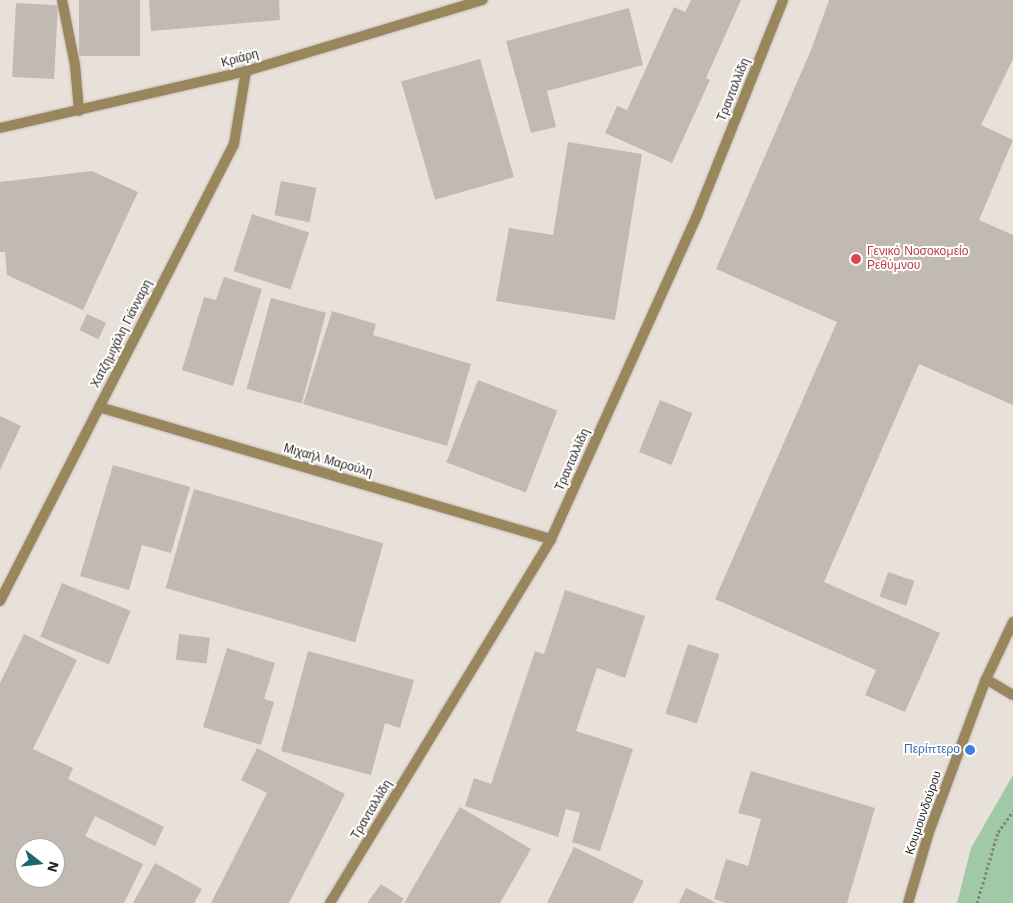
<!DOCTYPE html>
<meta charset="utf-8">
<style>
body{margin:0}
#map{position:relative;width:1013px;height:903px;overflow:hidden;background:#e7e1d9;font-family:"Work Sans",sans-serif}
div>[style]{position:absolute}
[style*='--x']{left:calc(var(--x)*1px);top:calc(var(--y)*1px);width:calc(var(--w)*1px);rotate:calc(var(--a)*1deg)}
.green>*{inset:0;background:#a0c9a8}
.building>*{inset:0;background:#c0bab3;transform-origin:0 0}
.path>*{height:3px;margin-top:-1.5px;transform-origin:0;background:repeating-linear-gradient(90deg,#86827d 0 2.5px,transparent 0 5px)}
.roads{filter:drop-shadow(0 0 1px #c1bcb5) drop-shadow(0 0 1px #c1bcb5)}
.minor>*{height:10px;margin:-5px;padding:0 5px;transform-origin:5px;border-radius:5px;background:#99865d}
.tertiary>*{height:10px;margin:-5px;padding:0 5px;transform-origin:5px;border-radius:5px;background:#99865d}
.dots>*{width:14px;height:14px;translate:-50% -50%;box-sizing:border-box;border:2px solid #fff;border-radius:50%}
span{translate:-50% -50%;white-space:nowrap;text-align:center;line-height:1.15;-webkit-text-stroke:4px #fff;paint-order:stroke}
.street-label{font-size:12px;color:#292724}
.health-label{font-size:12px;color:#be3a42}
.left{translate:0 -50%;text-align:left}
.shop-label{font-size:12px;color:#366cbe}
.right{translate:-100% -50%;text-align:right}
.north{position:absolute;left:15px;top:838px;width:50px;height:50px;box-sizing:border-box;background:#fff;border:1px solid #a9a9a7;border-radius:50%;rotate:106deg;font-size:14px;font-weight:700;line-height:20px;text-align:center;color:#292724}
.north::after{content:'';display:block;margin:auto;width:18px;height:22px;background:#1a6570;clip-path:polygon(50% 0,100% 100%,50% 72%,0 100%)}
</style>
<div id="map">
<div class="green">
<i style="clip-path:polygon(1013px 775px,1013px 903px,957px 903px,971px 848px)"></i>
</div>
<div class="building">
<i style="left:79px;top:0;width:61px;height:56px"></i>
<i style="clip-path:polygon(149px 0,279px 0,280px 20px,151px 31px)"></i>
<i style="clip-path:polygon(691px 0,741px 0,706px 78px,710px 80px,672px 163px,605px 133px,617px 106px,627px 110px,674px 7px,685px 12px)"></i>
<i style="clip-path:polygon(829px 0,1013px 0,1013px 59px,981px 125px,1013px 140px,979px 220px,1013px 235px,1013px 405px,919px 364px,824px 582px,940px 633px,905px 712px,865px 695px,876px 670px,715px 599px,837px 322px,716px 269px,811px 50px)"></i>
<i style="left:16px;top:3px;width:42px;height:74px;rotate:3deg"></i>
<i style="clip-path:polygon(629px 8px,643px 65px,547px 91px,556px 127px,531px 133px,506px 41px)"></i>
<i style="left:480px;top:59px;width:123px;height:82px;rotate:74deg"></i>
<i style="clip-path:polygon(568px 142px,642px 154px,615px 320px,496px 301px,509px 228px,553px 235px)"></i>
<i style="clip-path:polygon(92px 171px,138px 192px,83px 310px,7px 275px,5px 252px,0 252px,0 182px)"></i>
<i style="left:281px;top:181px;width:36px;height:35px;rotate:11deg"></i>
<i style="left:252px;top:214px;width:60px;height:60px;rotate:18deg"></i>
<i style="clip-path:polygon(224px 277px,262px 289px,233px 386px,182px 370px,204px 297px,216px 300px)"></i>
<i style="left:271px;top:298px;width:57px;height:94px;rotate:15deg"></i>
<i style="clip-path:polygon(332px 311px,376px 324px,373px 335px,471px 364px,447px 446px,303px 404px)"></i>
<i style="left:87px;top:314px;width:21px;height:18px;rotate:25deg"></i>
<i style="left:478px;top:380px;width:85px;height:88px;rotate:21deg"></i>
<i style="left:660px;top:400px;width:35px;height:56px;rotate:22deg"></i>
<i style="clip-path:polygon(0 416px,21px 426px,0 470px)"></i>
<i style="clip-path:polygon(113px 465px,190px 487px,171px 553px,142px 545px,129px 590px,80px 576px)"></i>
<i style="left:194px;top:489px;width:197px;height:103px;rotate:16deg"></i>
<i style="left:888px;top:572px;width:28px;height:26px;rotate:19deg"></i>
<i style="left:62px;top:583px;width:74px;height:58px;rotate:22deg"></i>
<i style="clip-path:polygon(565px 590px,645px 616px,625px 678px,597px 668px,576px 731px,633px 749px,600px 851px,572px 842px,580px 813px,566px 809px,558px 837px,465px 806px,474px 778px,491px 784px,535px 651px,544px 654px)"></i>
<i style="clip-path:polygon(evenodd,24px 634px,77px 660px,33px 749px,73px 768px,68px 779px,164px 827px,155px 846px,95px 816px,85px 836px,143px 864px,124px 903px,0 903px,0 683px,24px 634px,25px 848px,55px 848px,55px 878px,25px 878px,25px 848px)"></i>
<i style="left:179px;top:634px;width:31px;height:26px;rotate:7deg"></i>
<i style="left:688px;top:644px;width:33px;height:73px;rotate:18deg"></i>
<i style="clip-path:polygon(227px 648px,275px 663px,264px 699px,274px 702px,261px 745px,203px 727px)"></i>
<i style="clip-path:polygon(308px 651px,414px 680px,400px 728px,385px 723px,371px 775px,281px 751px)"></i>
<i style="clip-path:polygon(257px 748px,345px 794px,289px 903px,211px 903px,267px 793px,241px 780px)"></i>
<i style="clip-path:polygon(751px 771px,875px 808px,847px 903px,726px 903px,714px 899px,726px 859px,748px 866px,761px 819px,738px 813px)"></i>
<i style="clip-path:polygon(460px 807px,531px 849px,500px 903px,404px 903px)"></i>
<i style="clip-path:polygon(574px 847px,644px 881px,633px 903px,547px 903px)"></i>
<i style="clip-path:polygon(155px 863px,202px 889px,194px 903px,133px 903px)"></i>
<i style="clip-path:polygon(381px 884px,404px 899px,401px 903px,367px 903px)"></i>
<i style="clip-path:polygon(686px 888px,717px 903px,679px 903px)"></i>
</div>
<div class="path">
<i style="--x:977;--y:903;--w:74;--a:-73.5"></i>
<i style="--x:998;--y:832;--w:26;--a:-54"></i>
</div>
<div class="roads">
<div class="minor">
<i style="--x:62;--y:0;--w:66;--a:78.7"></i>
<i style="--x:75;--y:65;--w:46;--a:85"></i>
<i style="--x:99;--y:407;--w:471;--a:16.3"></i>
<i style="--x:986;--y:679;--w:31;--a:31"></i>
<i style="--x:330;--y:903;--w:426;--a:-58.7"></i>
<i style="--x:551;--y:539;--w:358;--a:-65.7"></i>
<i style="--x:698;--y:213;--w:229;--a:-68.2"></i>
<i style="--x:908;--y:903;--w:74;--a:-73.5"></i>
<i style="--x:929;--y:832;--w:163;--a:-69.6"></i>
<i style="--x:986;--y:679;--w:63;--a:-64.7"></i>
</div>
<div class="tertiary">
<i style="--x:0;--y:128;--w:253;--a:-13"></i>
<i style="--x:246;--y:71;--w:247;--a:-16.7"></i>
<i style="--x:0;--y:601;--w:513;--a:-62.89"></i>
<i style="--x:234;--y:144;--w:74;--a:-80.7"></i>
</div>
</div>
<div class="dots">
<i style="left:856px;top:259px;background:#e0444e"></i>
<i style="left:970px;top:750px;background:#3f7fe0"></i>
</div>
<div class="street-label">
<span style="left:240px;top:59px;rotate:-15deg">Κριάρη</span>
<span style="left:734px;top:90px;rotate:-68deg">Τρανταλλίδη</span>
<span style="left:122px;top:334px;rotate:-63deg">Χατζημιχάλη Γιάνναρη</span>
<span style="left:573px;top:460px;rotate:-66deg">Τρανταλλίδη</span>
<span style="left:328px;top:461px;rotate:16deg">Μιχαήλ Μαρούλη</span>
<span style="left:372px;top:810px;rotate:-59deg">Τρανταλλίδη</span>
<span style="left:924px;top:813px;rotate:-71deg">Κουμουνδούρου</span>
</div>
<div class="health-label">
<span class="left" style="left:867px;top:259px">Γενικό Νοσοκομείο<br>Ρεθύμνου</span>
</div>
<div class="shop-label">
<span class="right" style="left:960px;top:750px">Περίπτερο</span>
</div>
<div class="north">N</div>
</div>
